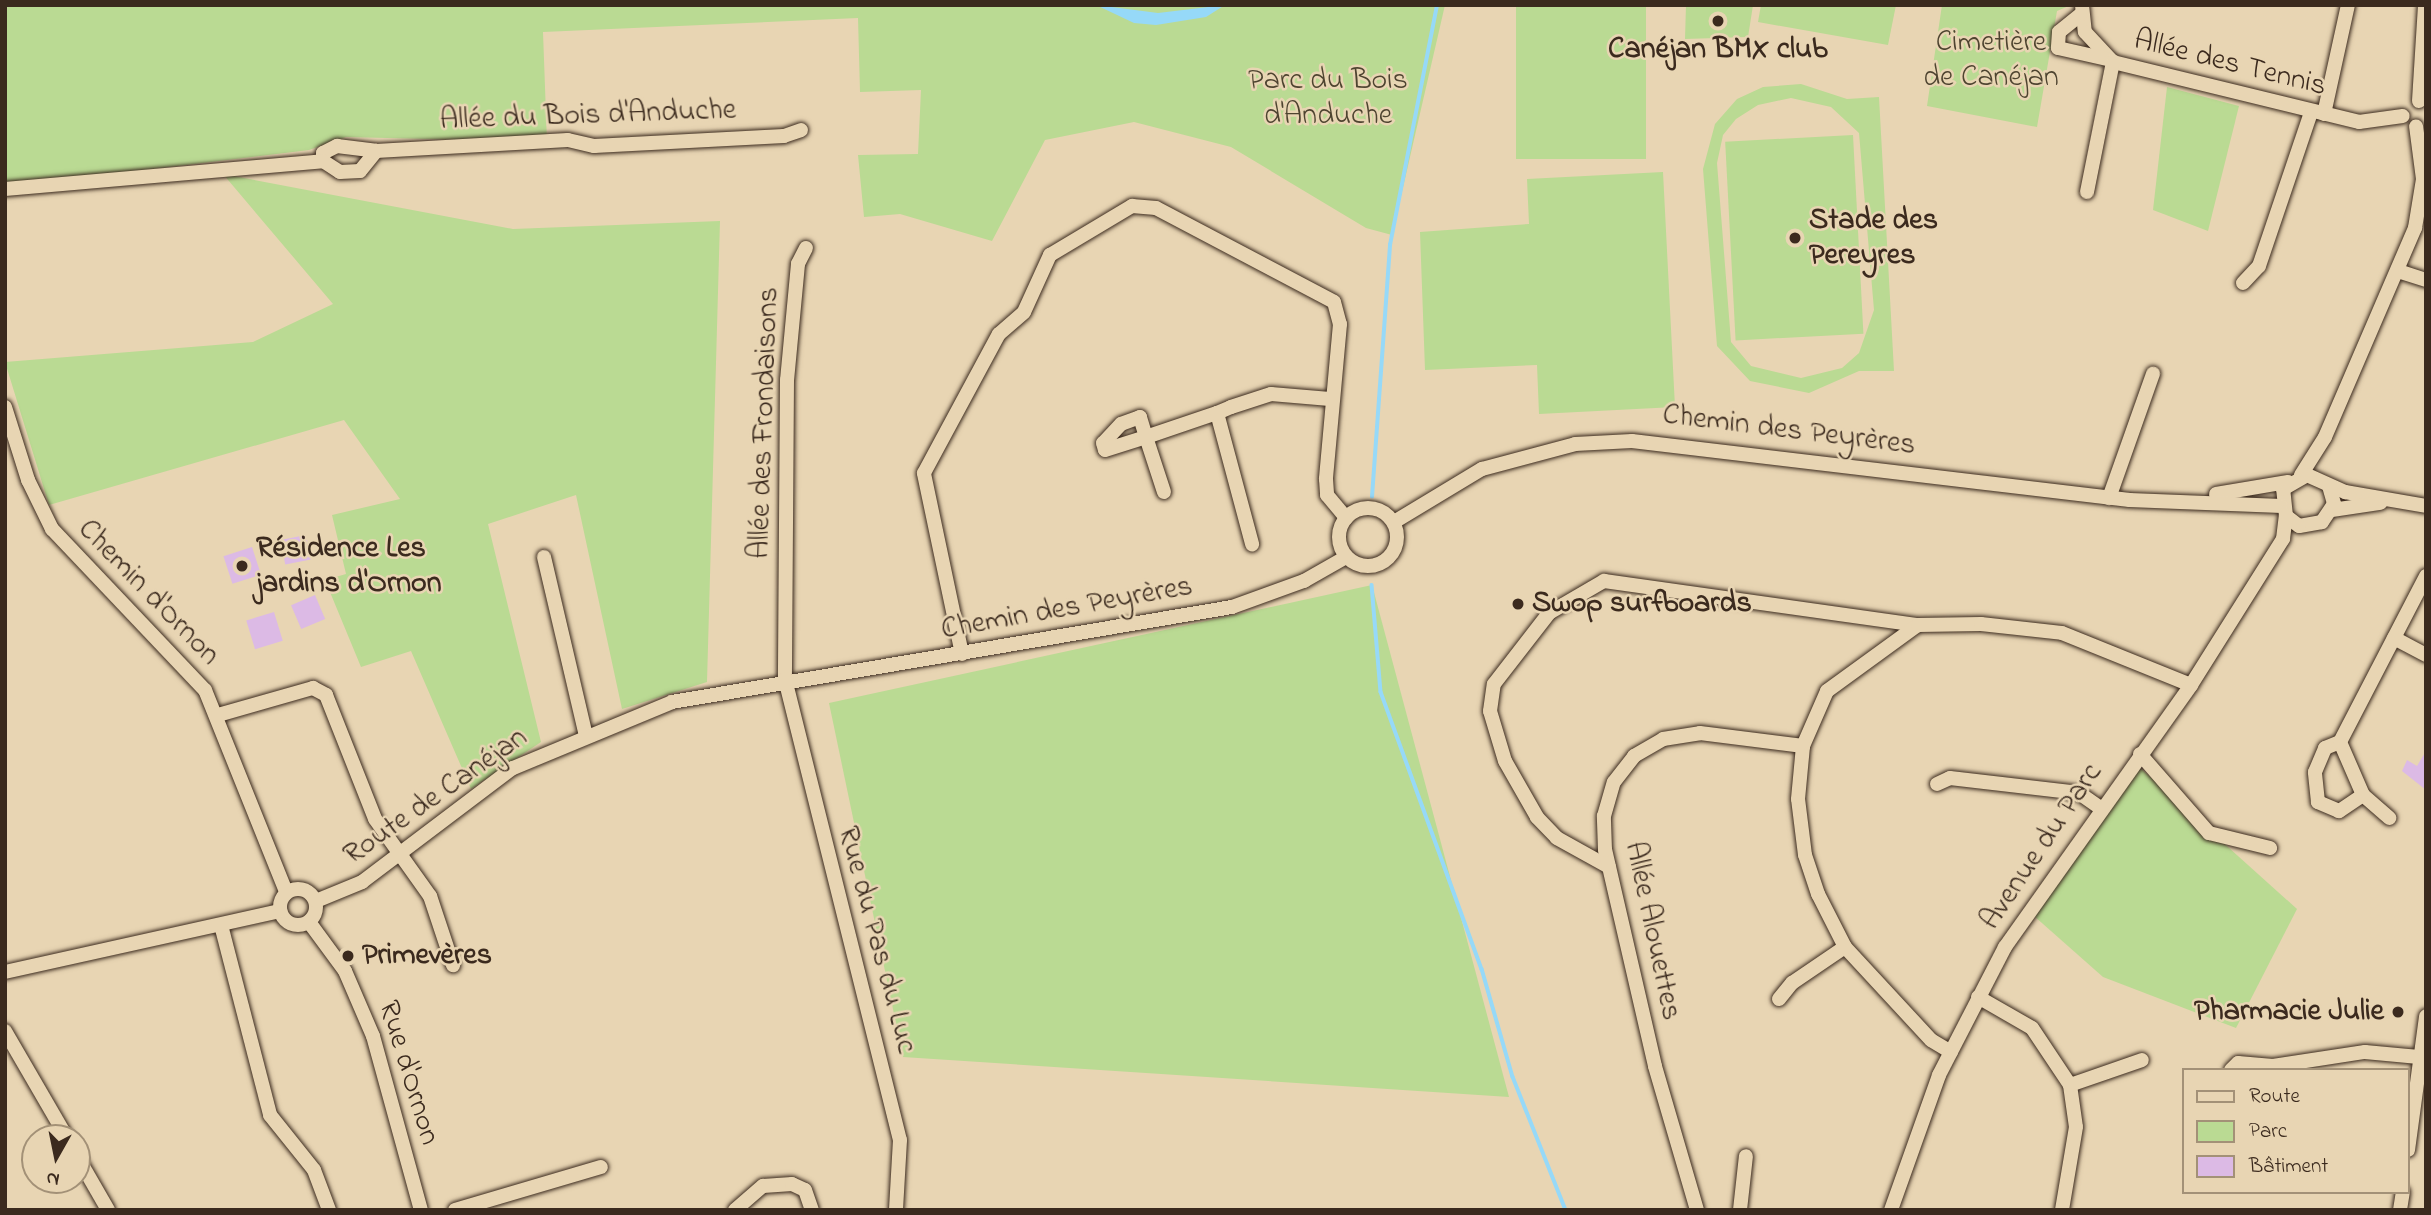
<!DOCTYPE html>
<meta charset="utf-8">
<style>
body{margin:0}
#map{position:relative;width:2431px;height:1215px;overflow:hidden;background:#e8d5b3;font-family:"Indie Flower",sans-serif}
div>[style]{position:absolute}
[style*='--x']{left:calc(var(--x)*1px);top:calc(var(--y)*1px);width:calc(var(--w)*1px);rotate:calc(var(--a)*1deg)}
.green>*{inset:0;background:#bada93;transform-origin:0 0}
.water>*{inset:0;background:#96d9f8}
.stream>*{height:3.5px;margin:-1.75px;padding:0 1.75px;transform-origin:1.75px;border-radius:1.75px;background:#96d9f8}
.building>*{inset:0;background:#dcbae5;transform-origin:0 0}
.roads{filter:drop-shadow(0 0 2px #3b2a1e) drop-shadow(0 0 2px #3b2a1e)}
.minor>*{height:14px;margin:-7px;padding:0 7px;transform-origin:7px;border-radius:7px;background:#e8d5b3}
.minor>.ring{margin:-7px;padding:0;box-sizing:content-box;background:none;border:14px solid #e8d5b3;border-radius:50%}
.dots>*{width:19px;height:19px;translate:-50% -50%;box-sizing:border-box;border:4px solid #e8d5b3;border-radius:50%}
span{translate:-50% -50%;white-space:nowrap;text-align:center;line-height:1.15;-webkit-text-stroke:5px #e8d5b3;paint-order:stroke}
.park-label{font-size:30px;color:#4e4430}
.poi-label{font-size:30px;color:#3b2a1e;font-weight:700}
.left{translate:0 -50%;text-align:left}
.right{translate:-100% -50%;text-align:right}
.street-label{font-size:30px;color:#3b2a1e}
.frame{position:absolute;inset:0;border:7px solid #3b2a1e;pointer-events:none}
.legend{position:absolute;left:2182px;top:1068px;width:228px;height:126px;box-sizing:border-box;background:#e8d5b3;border:2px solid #a39177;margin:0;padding:9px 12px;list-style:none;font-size:21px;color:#3b2a1e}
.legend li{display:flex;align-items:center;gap:14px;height:35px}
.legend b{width:35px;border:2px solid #a39177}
.north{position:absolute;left:21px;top:1124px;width:70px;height:70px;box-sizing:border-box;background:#e8d5b3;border:2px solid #a39177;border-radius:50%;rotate:189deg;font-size:19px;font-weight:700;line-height:28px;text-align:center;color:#3b2a1e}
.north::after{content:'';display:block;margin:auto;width:24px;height:32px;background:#3b2a1e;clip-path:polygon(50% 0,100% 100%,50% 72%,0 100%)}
</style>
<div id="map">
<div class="green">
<i style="clip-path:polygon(5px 5px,1445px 5px,1392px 235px,1366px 228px,1231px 147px,1134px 122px,1045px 140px,992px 241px,900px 214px,864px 217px,858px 155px,918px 154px,921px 90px,860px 92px,858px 18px,543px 32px,547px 142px,346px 137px,309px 150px,5px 187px)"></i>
<i style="left:1516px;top:5px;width:130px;height:154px"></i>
<i style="clip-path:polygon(1686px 5px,1753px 5px,1748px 37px,1685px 39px)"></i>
<i style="clip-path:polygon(1761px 5px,1896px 5px,1888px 45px,1758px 22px)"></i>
<i style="clip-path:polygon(1942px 5px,2071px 5px,2057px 11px,2037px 127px,1927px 106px)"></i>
<i style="clip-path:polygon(evenodd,1801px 84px,1847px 99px,1879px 97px,1894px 371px,1859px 371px,1809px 393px,1750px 381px,1717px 346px,1703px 169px,1715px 124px,1737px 99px,1763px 87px,1801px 84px,1791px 98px,1831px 107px,1859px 133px,1874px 310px,1859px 353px,1842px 368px,1801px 378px,1751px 366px,1731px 342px,1717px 163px,1723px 135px,1736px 119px,1758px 105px,1791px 98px)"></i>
<i style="clip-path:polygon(2167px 87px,2239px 106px,2208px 231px,2153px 210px)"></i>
<i style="left:1853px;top:135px;width:199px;height:128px;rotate:87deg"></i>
<i style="clip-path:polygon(1663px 172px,1675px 407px,1539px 414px,1537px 365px,1425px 370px,1420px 232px,1529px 224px,1527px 179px)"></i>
<i style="clip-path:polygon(223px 174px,513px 229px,720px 221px,707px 682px,622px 709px,576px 495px,488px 524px,541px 742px,471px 789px,411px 651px,361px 667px,325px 580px,346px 574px,332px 515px,400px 499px,344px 420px,49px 505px,5px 362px,253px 342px,333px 304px)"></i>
<i style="clip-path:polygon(1372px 585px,1509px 1097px,903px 1057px,829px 703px)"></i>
<i style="clip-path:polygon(2138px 766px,2297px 909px,2236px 1028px,2103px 977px,2034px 916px)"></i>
</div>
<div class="water">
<i style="clip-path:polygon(1096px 5px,1158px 13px,1225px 5px,1206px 17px,1156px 25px,1134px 23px)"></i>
</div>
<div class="stream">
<i style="--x:1372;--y:497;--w:253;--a:-85.9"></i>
<i style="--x:1390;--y:245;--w:245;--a:-78.9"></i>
<i style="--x:1372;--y:585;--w:107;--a:85.2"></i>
<i style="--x:1381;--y:692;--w:295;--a:70"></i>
<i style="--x:1482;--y:969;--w:112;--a:74"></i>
<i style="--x:1513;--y:1077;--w:143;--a:68.3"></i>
</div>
<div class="building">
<i style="left:306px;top:535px;width:25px;height:26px;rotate:79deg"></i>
<i style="left:252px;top:547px;width:29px;height:30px;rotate:72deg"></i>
<i style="left:315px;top:595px;width:26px;height:26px;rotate:67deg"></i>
<i style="left:274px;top:612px;width:30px;height:29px;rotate:73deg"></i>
<i style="clip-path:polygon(2426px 751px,2426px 790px,2402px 771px,2407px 760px,2417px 766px)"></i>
</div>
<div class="roads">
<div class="minor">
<i style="--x:2082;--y:5;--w:27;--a:84"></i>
<i style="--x:2085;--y:32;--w:41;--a:47"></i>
<i style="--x:2113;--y:62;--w:253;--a:13.7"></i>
<i style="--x:2359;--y:122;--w:44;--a:-7.8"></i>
<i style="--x:2080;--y:15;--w:27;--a:141"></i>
<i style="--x:2059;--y:32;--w:16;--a:94"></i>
<i style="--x:2058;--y:48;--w:50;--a:12.7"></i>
<i style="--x:2419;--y:101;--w:96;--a:-86.4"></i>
<i style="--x:2324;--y:114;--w:112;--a:-77.6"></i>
<i style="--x:376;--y:151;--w:192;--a:-3.3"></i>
<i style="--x:568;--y:140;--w:27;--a:13"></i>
<i style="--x:594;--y:146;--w:190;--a:-3"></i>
<i style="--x:784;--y:136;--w:18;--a:-19"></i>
<i style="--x:323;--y:161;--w:8;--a:-90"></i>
<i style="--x:323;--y:153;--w:16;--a:-27"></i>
<i style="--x:337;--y:146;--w:39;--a:7"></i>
<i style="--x:5;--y:189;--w:319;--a:-5"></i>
<i style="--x:323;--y:161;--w:20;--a:33"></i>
<i style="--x:340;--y:172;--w:20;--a:-3"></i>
<i style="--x:360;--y:171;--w:26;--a:-51"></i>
<i style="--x:2087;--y:192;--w:133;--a:-78.7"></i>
<i style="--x:806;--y:248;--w:18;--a:117"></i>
<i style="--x:798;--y:264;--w:117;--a:95.4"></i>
<i style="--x:787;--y:380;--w:299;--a:90.4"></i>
<i style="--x:785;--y:679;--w:475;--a:76"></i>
<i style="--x:900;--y:1140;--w:70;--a:93.3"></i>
<i style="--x:2398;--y:271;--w:29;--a:18"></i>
<i style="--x:2243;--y:283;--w:23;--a:-47"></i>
<i style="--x:2259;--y:266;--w:163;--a:-71.3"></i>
<i style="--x:5;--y:407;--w:77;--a:72.5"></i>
<i style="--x:28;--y:480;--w:55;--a:63.9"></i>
<i style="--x:52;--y:529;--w:222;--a:46.5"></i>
<i style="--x:205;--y:690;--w:218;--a:68.1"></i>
<i style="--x:1217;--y:413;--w:136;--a:75"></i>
<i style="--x:2301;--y:475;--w:45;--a:-57.7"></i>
<i style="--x:2325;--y:437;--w:228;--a:-66.7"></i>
<i style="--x:2415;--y:228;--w:50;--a:-80.7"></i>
<i style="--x:2423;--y:179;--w:53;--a:-97.5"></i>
<i style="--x:2329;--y:486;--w:19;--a:74"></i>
<i style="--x:2334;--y:504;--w:22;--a:124"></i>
<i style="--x:2322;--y:522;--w:23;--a:170"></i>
<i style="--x:2299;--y:526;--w:16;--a:-142"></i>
<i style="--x:2286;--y:516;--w:27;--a:-96"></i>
<i style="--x:2283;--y:489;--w:28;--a:-30"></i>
<i style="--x:2307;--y:475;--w:42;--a:24.1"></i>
<i style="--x:2345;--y:492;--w:82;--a:9.8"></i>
<i style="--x:1164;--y:492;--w:58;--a:-108.1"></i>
<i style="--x:1146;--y:437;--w:21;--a:-107"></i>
<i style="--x:1140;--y:417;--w:20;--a:160"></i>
<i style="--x:1121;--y:424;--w:26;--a:133"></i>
<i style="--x:1103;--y:443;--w:7;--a:74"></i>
<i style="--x:1105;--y:450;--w:43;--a:-17.6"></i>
<i style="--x:1146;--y:437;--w:75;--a:-18.7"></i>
<i style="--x:1217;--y:413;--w:15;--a:-23"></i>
<i style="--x:1231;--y:407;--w:42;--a:-18"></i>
<i style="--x:1271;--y:394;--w:59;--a:4.8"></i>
<i style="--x:2216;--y:494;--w:73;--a:-9.5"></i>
<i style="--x:2109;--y:498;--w:132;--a:-70.5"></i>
<i class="ring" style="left:1339px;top:508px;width:44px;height:44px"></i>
<i style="--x:2332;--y:510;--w:49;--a:-8.3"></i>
<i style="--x:1394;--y:522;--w:103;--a:-31.1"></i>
<i style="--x:1482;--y:469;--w:96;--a:-15"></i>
<i style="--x:1575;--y:444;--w:57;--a:-3"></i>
<i style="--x:1632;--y:441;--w:501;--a:6.76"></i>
<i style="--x:2130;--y:500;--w:151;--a:2.3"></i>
<i style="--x:544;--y:557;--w:184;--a:76.8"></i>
<i style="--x:2394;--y:638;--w:36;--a:28"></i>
<i style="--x:962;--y:654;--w:185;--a:-101.9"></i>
<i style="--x:924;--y:473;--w:158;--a:-61.7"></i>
<i style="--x:999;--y:334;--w:33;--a:-41"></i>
<i style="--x:1024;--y:312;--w:63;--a:-65.5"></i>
<i style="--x:1050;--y:255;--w:96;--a:-30.9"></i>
<i style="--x:1132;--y:206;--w:24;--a:5"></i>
<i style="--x:1156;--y:208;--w:201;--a:27.8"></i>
<i style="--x:1334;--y:302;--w:23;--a:75"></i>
<i style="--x:1340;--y:324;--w:156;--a:95.2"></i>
<i style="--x:1326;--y:479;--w:16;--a:86"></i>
<i style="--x:1327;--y:495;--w:30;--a:50"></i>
<i style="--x:218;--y:715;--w:99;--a:-15.9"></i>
<i style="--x:313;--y:688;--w:15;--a:28"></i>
<i style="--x:326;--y:695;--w:133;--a:68.4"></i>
<i style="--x:375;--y:819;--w:95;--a:54.5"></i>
<i style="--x:430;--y:896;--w:73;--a:71.6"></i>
<i style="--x:2340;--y:742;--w:58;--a:66.5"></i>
<i style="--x:2363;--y:795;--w:29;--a:146"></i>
<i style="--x:2339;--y:811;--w:23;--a:-157"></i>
<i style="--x:2318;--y:802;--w:30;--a:-96"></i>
<i style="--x:2315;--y:772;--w:26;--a:-67"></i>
<i style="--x:2325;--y:748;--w:16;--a:-22"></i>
<i style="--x:2340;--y:742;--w:187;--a:-62.6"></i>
<i style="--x:2140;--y:754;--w:105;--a:48.9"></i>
<i style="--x:2209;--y:833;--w:63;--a:13.8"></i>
<i style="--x:1937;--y:784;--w:14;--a:-25"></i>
<i style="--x:1950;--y:778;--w:130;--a:6.6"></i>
<i style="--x:2079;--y:793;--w:24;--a:35"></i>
<i style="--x:2363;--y:795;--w:35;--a:41"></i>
<i style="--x:1609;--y:867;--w:60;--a:-150.9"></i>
<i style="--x:1557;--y:838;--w:29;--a:-134"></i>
<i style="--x:1537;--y:817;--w:64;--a:-119.7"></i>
<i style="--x:1505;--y:761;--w:52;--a:-106.7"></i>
<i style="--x:1490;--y:711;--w:27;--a:-82"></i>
<i style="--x:1494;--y:684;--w:90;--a:-52.2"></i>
<i style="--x:1549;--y:613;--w:64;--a:-30.2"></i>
<i style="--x:1604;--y:581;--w:317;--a:8"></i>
<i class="ring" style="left:280px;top:889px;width:22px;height:22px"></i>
<i style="--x:316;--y:901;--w:50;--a:-22.4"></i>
<i style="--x:362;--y:882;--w:189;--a:-37.1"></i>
<i style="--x:513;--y:768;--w:172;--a:-22.5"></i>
<i style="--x:672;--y:702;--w:568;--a:-9.63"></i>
<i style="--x:1232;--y:607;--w:77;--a:-19.9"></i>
<i style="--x:1304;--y:581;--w:48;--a:-29.7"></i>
<i style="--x:309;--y:922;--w:61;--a:53.7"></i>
<i style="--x:345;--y:971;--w:71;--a:66.7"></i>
<i style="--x:373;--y:1036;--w:180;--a:74.6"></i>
<i style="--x:221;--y:925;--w:196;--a:75.5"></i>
<i style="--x:270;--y:1115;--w:70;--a:51.3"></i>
<i style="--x:314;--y:1170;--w:43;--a:69.4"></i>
<i style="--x:5;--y:972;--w:282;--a:-12.5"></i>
<i style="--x:1978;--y:997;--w:62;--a:29.9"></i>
<i style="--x:2032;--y:1028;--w:69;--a:56.3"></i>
<i style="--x:2070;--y:1085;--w:42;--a:81.9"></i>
<i style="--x:2076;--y:1127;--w:84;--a:99.6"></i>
<i style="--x:1779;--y:999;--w:21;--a:-51"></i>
<i style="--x:1792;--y:983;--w:64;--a:-34.2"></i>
<i style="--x:5;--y:1031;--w:124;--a:59.9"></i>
<i style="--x:1951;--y:1052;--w:23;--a:-149"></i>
<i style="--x:1931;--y:1040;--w:127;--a:-132.8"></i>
<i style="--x:1845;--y:947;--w:59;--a:-117"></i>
<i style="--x:1818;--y:894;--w:41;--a:-108.4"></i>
<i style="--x:1805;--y:855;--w:56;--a:-97.1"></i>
<i style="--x:1798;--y:799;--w:53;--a:-84.6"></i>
<i style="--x:1803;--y:746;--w:60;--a:-66.4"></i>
<i style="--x:1827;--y:691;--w:112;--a:-36"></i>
<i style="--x:1918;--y:625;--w:63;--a:-0.9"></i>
<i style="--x:1981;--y:624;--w:81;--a:6.3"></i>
<i style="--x:2062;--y:633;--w:139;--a:22"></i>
<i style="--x:2231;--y:1070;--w:10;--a:-45"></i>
<i style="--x:2238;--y:1063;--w:35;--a:5"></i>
<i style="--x:2273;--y:1066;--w:93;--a:-8.7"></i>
<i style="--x:2365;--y:1052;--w:54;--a:5.3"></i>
<i style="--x:2070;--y:1085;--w:76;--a:-19.1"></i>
<i style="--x:2408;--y:1150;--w:135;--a:-82.3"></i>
<i style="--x:77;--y:1156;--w:62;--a:60.1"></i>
<i style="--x:455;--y:1210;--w:152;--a:-16.4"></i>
<i style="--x:735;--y:1210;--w:37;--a:-41"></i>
<i style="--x:763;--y:1186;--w:29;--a:-4"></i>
<i style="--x:792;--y:1184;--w:14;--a:25"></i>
<i style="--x:805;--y:1190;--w:21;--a:71"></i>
<i style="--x:1697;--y:1210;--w:150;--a:-106.3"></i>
<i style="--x:1655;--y:1066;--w:222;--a:-103"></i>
<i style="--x:1605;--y:850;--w:34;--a:-92"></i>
<i style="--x:1604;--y:816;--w:35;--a:-74"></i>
<i style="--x:1614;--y:782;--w:33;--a:-52"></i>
<i style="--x:1634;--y:756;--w:34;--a:-30"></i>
<i style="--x:1663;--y:739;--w:37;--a:-9"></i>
<i style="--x:1700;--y:733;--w:104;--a:7.2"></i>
<i style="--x:1740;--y:1210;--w:54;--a:-83.7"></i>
<i style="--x:1891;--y:1210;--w:143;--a:-70.4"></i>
<i style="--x:1939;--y:1075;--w:144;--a:-62.7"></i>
<i style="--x:2005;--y:947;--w:321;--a:-54.6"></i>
<i style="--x:2191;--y:685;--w:173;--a:-57.8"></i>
<i style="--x:2283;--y:539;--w:23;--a:-83"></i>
<i style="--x:2400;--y:1210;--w:18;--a:-81"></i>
</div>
</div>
<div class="dots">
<i style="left:1718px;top:21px;background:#3b2a1e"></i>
<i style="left:1795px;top:238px;background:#3b2a1e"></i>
<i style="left:242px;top:566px;background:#3b2a1e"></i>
<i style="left:1518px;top:604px;background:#3b2a1e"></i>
<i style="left:348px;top:956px;background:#3b2a1e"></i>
<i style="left:2398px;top:1012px;background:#3b2a1e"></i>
</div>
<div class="park-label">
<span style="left:1991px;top:60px">Cimetière<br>de Canéjan</span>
<span style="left:1328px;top:98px">Parc du Bois<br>d'Anduche</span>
</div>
<div class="poi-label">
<span style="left:1718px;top:50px">Canéjan BMX club</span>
<span class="left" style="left:1809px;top:238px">Stade des<br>Pereyres</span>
<span class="left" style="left:256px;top:566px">Résidence Les<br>jardins d'Ornon</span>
<span class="left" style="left:1532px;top:604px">Swop surfboards</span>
<span class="left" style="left:362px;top:956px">Primevères</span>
<span class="right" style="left:2384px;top:1012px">Pharmacie Julie</span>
</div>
<div class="street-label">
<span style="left:2230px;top:64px;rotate:14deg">Allée des Tennis</span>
<span style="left:588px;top:116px;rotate:-2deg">Allée du Bois d'Anduche</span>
<span style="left:765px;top:423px;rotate:-88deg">Allée des Frondaisons</span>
<span style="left:1789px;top:431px;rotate:7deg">Chemin des Peyrères</span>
<span style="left:148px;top:593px;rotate:46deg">Chemin d'Ornon</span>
<span style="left:1067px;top:609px;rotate:-10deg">Chemin des Peyrères</span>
<span style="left:436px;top:797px;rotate:-35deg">Route de Canéjan</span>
<span style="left:2042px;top:847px;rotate:-56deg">Avenue du Parc</span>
<span style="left:1652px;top:931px;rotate:78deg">Allée Alouettes</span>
<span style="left:876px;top:940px;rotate:75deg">Rue du Pas du Luc</span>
<span style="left:408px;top:1073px;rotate:73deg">Rue d'Ornon</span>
</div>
<div class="frame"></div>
<ul class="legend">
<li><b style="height:9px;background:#e8d5b3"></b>Route</li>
<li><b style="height:19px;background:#bada93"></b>Parc</li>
<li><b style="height:19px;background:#dcbae5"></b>Bâtiment</li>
</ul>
<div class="north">N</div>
</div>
